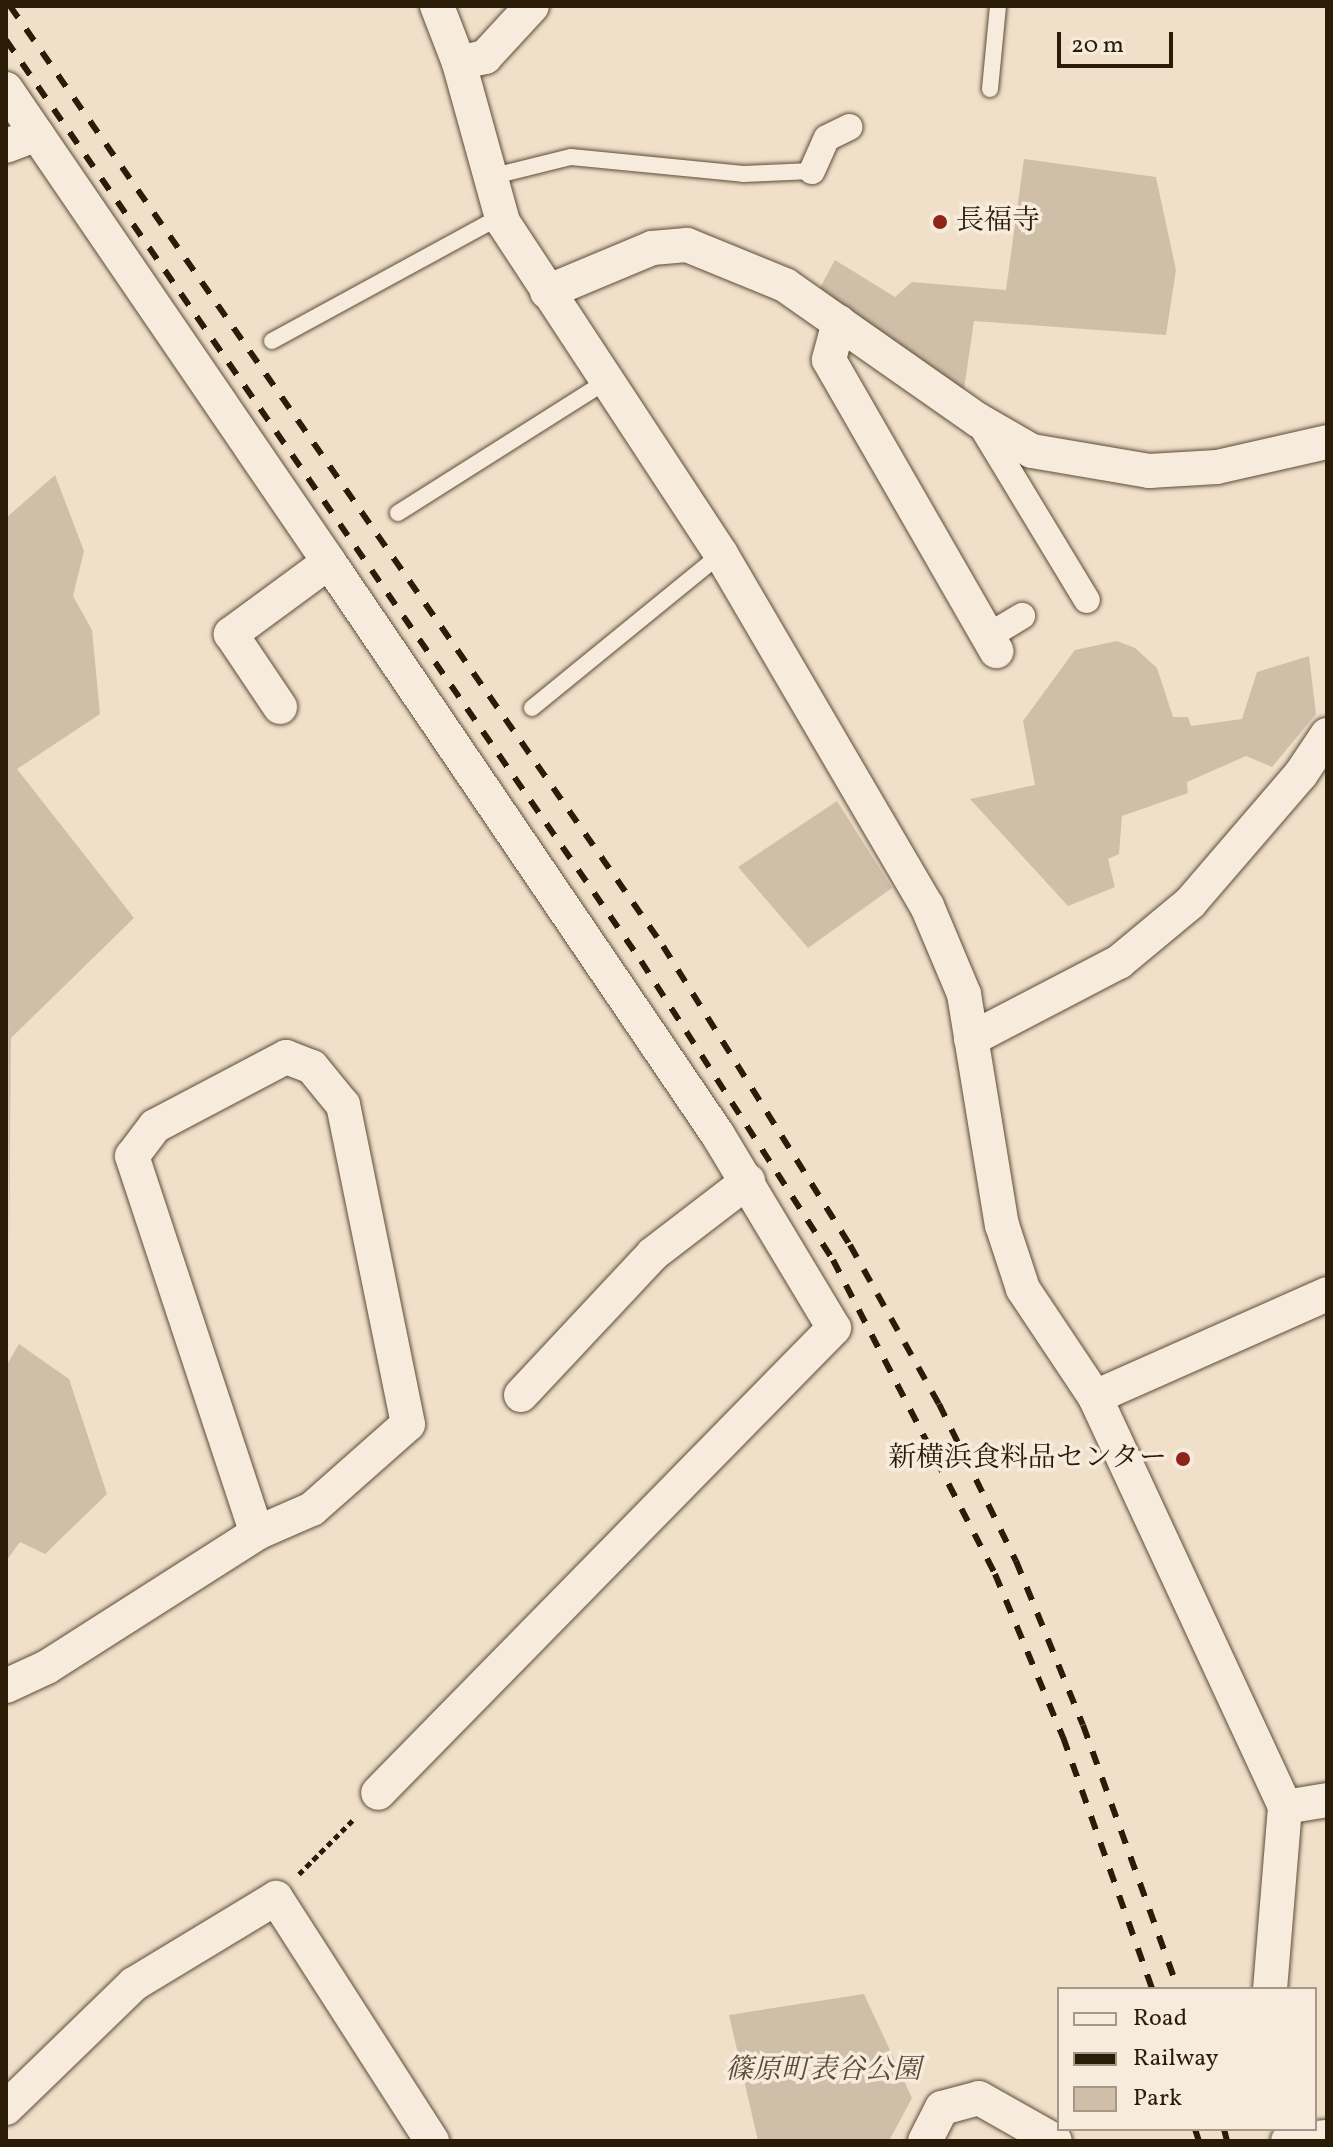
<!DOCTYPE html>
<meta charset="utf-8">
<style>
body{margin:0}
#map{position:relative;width:1333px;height:2147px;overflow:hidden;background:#f1e0c9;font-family:Vollkorn,"Noto Serif JP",serif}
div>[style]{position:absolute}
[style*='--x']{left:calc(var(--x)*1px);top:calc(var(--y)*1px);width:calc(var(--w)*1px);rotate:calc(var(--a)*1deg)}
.green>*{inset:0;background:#cfbfa8}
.path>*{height:5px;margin-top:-2.5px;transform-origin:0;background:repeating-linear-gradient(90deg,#2b1c08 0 6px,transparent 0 10px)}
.roads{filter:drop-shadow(0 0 2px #5c4d38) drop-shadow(0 0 2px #5c4d38)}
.service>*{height:16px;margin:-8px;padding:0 8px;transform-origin:8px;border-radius:8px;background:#f6ebdc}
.pedestrian>*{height:26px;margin:-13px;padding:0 13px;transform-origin:13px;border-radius:13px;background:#f6ebdc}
.minor>*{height:34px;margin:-17px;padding:0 17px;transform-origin:17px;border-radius:17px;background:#f6ebdc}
.rail>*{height:6px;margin-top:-3px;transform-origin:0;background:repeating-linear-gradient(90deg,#2b1c08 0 14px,transparent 0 28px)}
.dots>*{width:22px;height:22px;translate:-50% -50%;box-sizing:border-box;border:4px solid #f6ebdc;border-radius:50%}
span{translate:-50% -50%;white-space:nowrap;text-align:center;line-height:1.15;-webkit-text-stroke:7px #f6ebdc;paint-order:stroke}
.poi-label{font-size:28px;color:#2b1c08}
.left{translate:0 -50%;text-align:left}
.right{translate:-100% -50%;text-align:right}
.park-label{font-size:28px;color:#5c4d38;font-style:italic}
.frame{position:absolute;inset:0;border:8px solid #2b1c08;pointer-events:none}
.legend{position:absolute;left:1057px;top:1987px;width:260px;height:144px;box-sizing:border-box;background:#f6ebdc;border:2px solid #a59887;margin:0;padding:10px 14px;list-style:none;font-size:24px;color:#2b1c08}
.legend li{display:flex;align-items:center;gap:16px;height:40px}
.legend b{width:40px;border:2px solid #a59887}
.scale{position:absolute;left:1057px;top:32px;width:116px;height:36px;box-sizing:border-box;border:4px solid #2b1c08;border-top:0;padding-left:10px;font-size:24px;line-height:28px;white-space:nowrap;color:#2b1c08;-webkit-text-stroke:6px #f6ebdc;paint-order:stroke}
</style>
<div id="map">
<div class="green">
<i style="clip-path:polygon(1024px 159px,1156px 177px,1176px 270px,1166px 335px,974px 321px,963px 396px,816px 295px,835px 260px,895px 297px,912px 282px,1006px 290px)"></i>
<i style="clip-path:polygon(55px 475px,84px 551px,73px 596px,92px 630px,100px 714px,17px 769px,134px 918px,11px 1038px,9px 1250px,6px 518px)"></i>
<i style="clip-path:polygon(1117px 641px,1135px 648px,1157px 668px,1173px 717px,1188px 717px,1191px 726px,1242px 719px,1257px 672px,1309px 656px,1316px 714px,1272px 767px,1246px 756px,1187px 782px,1188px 793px,1122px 816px,1119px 854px,1108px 859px,1115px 887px,1068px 906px,970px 799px,1035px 785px,1023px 721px,1075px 650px)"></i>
<i style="clip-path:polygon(837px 801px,892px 888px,808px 948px,738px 867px)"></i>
<i style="clip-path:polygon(19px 1344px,69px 1379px,107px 1494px,45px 1554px,20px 1542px,6px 1561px,6px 1366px)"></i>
<i style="clip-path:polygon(864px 1994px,912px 2098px,889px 2141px,758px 2141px,729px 2015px)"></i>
</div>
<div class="path">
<i style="--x:299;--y:1874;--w:78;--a:-45"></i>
</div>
<div class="roads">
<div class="service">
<i style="--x:990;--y:89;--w:83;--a:-84.5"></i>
<i style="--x:490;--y:177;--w:83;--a:-13.9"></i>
<i style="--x:571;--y:157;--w:173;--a:5.6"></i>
<i style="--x:743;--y:174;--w:69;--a:-2.5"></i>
<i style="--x:272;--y:341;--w:261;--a:-28.6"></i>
<i style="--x:398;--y:513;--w:244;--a:-32.3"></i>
<i style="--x:532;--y:708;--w:244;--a:-39.2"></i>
</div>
<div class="pedestrian">
<i style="--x:812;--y:171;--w:36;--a:-66"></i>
<i style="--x:827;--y:138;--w:25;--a:-26"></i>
<i style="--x:979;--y:422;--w:208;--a:58.8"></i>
<i style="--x:987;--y:637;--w:41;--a:-31"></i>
</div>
<div class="minor">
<i style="--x:437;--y:6;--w:61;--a:68.9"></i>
<i style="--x:459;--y:63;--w:165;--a:74.5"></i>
<i style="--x:503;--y:222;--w:397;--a:56.7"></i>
<i style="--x:721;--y:554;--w:408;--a:59.7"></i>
<i style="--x:927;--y:906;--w:95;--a:67.2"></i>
<i style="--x:964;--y:994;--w:234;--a:80.7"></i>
<i style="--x:1002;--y:1225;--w:67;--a:71.8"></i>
<i style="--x:1023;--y:1289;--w:130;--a:56.3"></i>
<i style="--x:1095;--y:1397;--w:452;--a:65.1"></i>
<i style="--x:1285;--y:1807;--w:183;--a:94.7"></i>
<i style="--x:459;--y:63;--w:27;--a:-13"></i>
<i style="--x:485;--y:57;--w:69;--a:-47.3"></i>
<i style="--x:6;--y:89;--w:573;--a:55.67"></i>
<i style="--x:329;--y:562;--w:122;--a:143.7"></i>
<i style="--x:231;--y:634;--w:88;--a:56.1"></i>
<i style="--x:6;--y:146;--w:33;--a:-21"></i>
<i style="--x:547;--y:292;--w:114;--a:-22.7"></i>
<i style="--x:652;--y:248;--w:35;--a:-5"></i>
<i style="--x:687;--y:245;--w:106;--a:22.2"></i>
<i style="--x:785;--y:285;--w:236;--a:35"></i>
<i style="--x:978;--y:420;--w:62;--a:29.9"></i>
<i style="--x:1032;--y:451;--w:119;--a:9.7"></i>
<i style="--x:1149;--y:471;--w:68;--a:-3.4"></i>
<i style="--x:1217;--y:467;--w:113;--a:-12.8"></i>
<i style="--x:839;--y:322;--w:39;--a:105"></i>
<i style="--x:829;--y:360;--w:336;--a:60.1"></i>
<i style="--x:329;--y:562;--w:693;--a:55.83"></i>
<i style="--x:718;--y:1135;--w:225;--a:59"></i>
<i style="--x:834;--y:1328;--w:651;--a:134.44"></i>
<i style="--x:971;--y:1039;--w:167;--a:-27.5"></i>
<i style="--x:1119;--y:962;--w:92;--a:-39.7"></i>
<i style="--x:1190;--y:903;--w:170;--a:-49.3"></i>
<i style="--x:1301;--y:774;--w:47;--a:-56.3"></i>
<i style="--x:521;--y:1395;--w:193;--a:-46.9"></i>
<i style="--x:653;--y:1254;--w:120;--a:-37.5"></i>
<i style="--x:1095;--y:1397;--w:254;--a:-23.9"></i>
<i style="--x:6;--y:1686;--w:45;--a:-24.9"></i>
<i style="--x:47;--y:1667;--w:249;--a:-32.5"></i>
<i style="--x:257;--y:1533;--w:60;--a:-23.6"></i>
<i style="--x:312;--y:1509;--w:128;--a:-41.5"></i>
<i style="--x:408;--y:1424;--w:326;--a:-101.5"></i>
<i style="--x:343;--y:1105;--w:49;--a:-129.2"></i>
<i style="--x:312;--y:1067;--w:28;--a:-159"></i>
<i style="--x:286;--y:1057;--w:148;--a:152.2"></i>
<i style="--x:155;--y:1126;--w:38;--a:127"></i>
<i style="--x:132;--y:1156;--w:397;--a:71.7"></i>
<i style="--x:1285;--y:1807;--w:43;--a:-9.5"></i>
<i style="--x:6;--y:2108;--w:178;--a:-44.1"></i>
<i style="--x:134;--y:1984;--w:166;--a:-31.2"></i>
<i style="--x:276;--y:1898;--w:289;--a:57.3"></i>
<i style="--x:925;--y:2141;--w:37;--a:-63"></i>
<i style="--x:942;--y:2108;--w:38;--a:-15"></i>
<i style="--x:979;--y:2098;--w:87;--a:29.5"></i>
<i style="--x:1288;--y:2141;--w:39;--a:-6"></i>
</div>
</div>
<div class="rail">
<i style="--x:10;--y:6;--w:1145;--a:55.21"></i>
<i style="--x:663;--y:946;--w:353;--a:58"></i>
<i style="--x:850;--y:1245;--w:182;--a:60.8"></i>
<i style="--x:939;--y:1404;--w:175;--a:63.9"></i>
<i style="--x:1016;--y:1561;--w:177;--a:67.8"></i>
<i style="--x:1083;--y:1725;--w:281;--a:70.2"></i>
<i style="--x:6;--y:40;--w:1119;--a:55.41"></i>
<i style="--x:641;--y:961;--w:355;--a:57.3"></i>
<i style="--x:833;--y:1260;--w:353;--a:62.7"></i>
<i style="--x:995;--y:1574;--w:177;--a:67.4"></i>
<i style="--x:1063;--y:1737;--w:267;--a:70.5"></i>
<i style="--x:1195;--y:2129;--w:13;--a:72"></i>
<i style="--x:1224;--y:2129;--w:12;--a:76"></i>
</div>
<div class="dots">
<i style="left:940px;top:222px;background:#8f2418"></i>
<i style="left:1183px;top:1459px;background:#8f2418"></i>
</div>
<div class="poi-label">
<span class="left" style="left:956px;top:222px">長福寺</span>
<span class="right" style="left:1167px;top:1459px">新横浜食料品センター</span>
</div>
<div class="park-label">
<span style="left:823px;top:2071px">篠原町表谷公園</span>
</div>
<div class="frame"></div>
<ul class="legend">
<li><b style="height:10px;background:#f6ebdc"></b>Road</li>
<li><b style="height:10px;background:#2b1c08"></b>Railway</li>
<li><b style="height:22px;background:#cfbfa8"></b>Park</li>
</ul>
<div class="scale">20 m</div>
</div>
